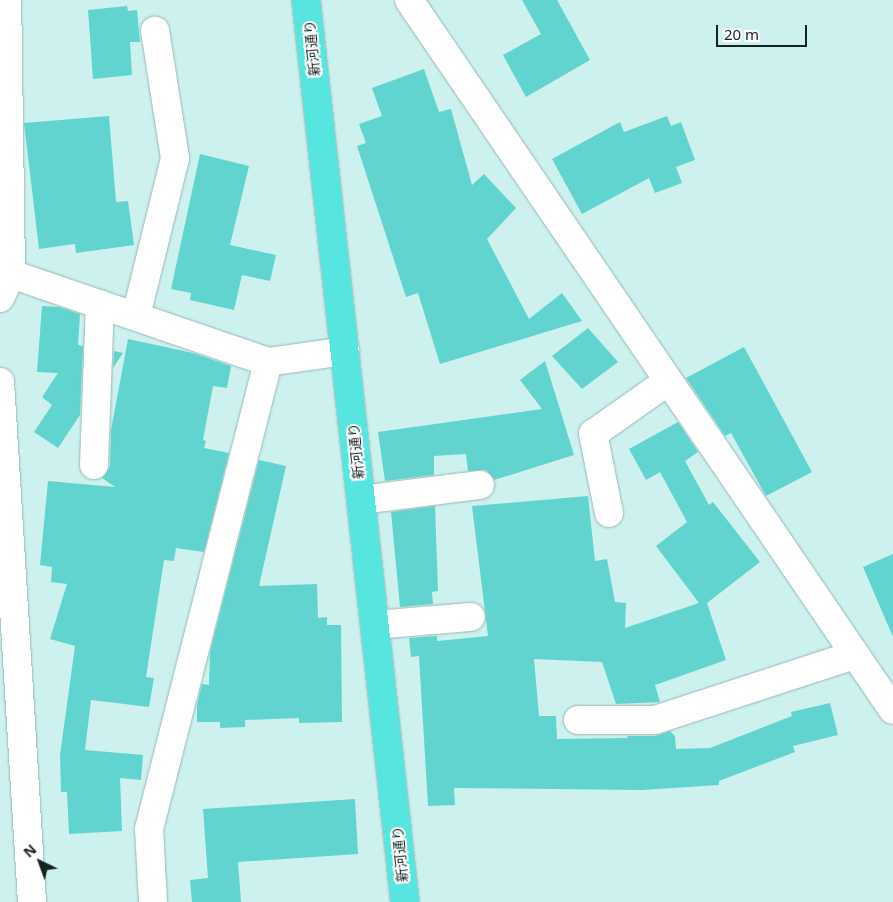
<!DOCTYPE html>
<meta charset="utf-8">
<style>
body{margin:0}
#map{position:relative;width:893px;height:902px;overflow:hidden;background:#cdf1ee;font-family:"Noto Sans","Noto Sans JP",sans-serif}
div>[style]{position:absolute}
[style*='--x']{left:calc(var(--x)*1px);top:calc(var(--y)*1px);width:calc(var(--w)*1px);rotate:calc(var(--a)*1deg)}
.building>*{inset:0;background:#61d4cf}
.roads{filter:drop-shadow(0 0 1px #96b9b6) drop-shadow(0 0 1px #96b9b6)}
.street>*{height:28px;margin:-14px;padding:0 14px;transform-origin:14px;border-radius:14px;background:#fff}
.secondary>*{height:28px;margin:-14px;padding:0 14px;transform-origin:14px;border-radius:14px;background:#fff}
.highway>*{height:28px;margin:-14px;padding:0 14px;transform-origin:14px;border-radius:14px;background:#56e5df}
span{translate:-50% -50%;white-space:nowrap;text-align:center;line-height:1.15;-webkit-text-stroke:4px #fff;paint-order:stroke}
.street-label{font-size:14px;color:#152221}
.north{position:absolute;left:15px;top:837px;width:50px;height:50px;-webkit-text-stroke:4px #fff;paint-order:stroke;rotate:318deg;font-size:14px;font-weight:700;line-height:20px;text-align:center;color:#152221}
.north::after{content:'';display:block;margin:auto;width:18px;height:22px;background:#152221;clip-path:polygon(50% 0,100% 100%,50% 72%,0 100%)}
.scale{position:absolute;left:716px;top:25px;width:91px;height:22px;box-sizing:border-box;border:2px solid #152221;border-top:0;padding-left:6px;font-size:15px;line-height:18px;white-space:nowrap;color:#152221;-webkit-text-stroke:4px #fff;paint-order:stroke}
</style>
<div id="map">
<div class="building">
<i style="clip-path:polygon(522px 0,557px 0,590px 60px,526px 97px,503px 55px,541px 34px)"></i>
<i style="clip-path:polygon(127px 6px,128px 11px,137px 10px,140px 42px,130px 42px,132px 75px,93px 79px,88px 10px)"></i>
<i style="clip-path:polygon(424px 69px,439px 112px,451px 109px,472px 185px,484px 174px,516px 208px,487px 239px,529px 319px,562px 293px,582px 321px,440px 364px,418px 293px,406px 297px,357px 146px,366px 143px,359px 124px,382px 116px,372px 88px)"></i>
<i style="clip-path:polygon(109px 116px,116px 202px,128px 201px,134px 245px,76px 253px,75px 244px,39px 249px,24px 123px)"></i>
<i style="clip-path:polygon(667px 116px,671px 126px,681px 122px,695px 160px,676px 167px,682px 183px,655px 193px,649px 178px,582px 214px,552px 159px,620px 122px,624px 132px)"></i>
<i style="clip-path:polygon(200px 154px,249px 166px,230px 245px,276px 255px,270px 281px,242px 275px,234px 310px,190px 300px,191px 293px,171px 289px)"></i>
<i style="clip-path:polygon(42px 306px,59px 307px,80px 314px,78px 345px,83px 346px,80px 415px,58px 448px,34px 432px,52px 405px,42px 397px,58px 373px,37px 372px)"></i>
<i style="clip-path:polygon(588px 328px,618px 362px,582px 389px,552px 356px)"></i>
<i style="clip-path:polygon(128px 339px,193px 353px,231px 366px,227px 388px,213px 386px,203px 440px,206px 441px,204px 448px,229px 453px,204px 552px,176px 548px,174px 561px,164px 560px,146px 677px,154px 678px,149px 707px,91px 700px,85px 750px,143px 755px,141px 780px,120px 778px,122px 831px,69px 834px,67px 792px,61px 792px,60px 755px,75px 646px,50px 639px,67px 584px,51px 582px,52px 567px,40px 565px,48px 481px,115px 487px,102px 478px,110px 466px,111px 430px)"></i>
<i style="clip-path:polygon(744px 347px,812px 472px,766px 496px,731px 433px,725px 436px,686px 378px)"></i>
<i style="clip-path:polygon(114px 351px,123px 353px,113px 368px)"></i>
<i style="clip-path:polygon(545px 361px,574px 455px,494px 480px,486px 470px,468px 471px,466px 454px,434px 456px,434px 475px,385px 481px,378px 432px,542px 409px,520px 380px)"></i>
<i style="clip-path:polygon(678px 422px,698px 452px,685px 461px,709px 505px,713px 502px,760px 562px,707px 603px,726px 660px,655px 685px,660px 702px,616px 704px,602px 662px,534px 659px,539px 716px,556px 716px,557px 739px,628px 738px,627px 736px,655px 736px,670px 731px,675px 736px,676px 749px,710px 748px,792px 716px,791px 712px,830px 703px,838px 735px,793px 746px,795px 752px,719px 781px,719px 785px,642px 790px,454px 788px,455px 805px,428px 806px,419px 656px,411px 657px,409px 638px,437px 636px,437px 641px,488px 636px,472px 506px,588px 496px,595px 561px,607px 559px,615px 602px,626px 603px,625px 628px,699px 603px,656px 546px,687px 522px,660px 472px,646px 480px,629px 449px)"></i>
<i style="clip-path:polygon(259px 460px,286px 466px,259px 586px,317px 584px,318px 618px,327px 617px,327px 625px,341px 625px,342px 722px,299px 723px,299px 718px,245px 720px,245px 727px,220px 728px,220px 722px,197px 722px,197px 705px,202px 684px,209px 685px,210px 652px)"></i>
<i style="clip-path:polygon(435px 506px,438px 591px,432px 592px,433px 604px,400px 607px,391px 512px)"></i>
<i style="clip-path:polygon(893px 554px,893px 637px,863px 567px)"></i>
<i style="clip-path:polygon(355px 799px,358px 854px,238px 862px,241px 902px,192px 902px,190px 880px,208px 878px,203px 809px)"></i>
</div>
<div class="roads">
<div class="street">
<i style="--x:11;--y:274;--w:272;--a:18.9"></i>
<i style="--x:268;--y:362;--w:78;--a:-8.1"></i>
<i style="--x:0;--y:298;--w:26;--a:-65"></i>
<i style="--x:11;--y:274;--w:274;--a:-90.8"></i>
<i style="--x:136;--y:316;--w:163;--a:-76.1"></i>
<i style="--x:175;--y:158;--w:129;--a:-98.9"></i>
<i style="--x:0;--y:382;--w:521;--a:86.48"></i>
<i style="--x:94;--y:465;--w:161;--a:-87.9"></i>
<i style="--x:361;--y:500;--w:120;--a:-7.2"></i>
<i style="--x:609;--y:513;--w:81;--a:-101.4"></i>
<i style="--x:593;--y:434;--w:92;--a:-35.2"></i>
<i style="--x:375;--y:625;--w:96;--a:-4.8"></i>
<i style="--x:578;--y:720;--w:77;--a:0"></i>
<i style="--x:655;--y:720;--w:209;--a:-18.1"></i>
<i style="--x:153;--y:902;--w:73;--a:-93.1"></i>
<i style="--x:149;--y:829;--w:482;--a:-75.7"></i>
</div>
<div class="secondary">
<i style="--x:409;--y:0;--w:859;--a:55.72"></i>
</div>
<div class="highway">
<i style="--x:306;--y:0;--w:907;--a:83.74"></i>
</div>
</div>
<div class="street-label">
<span style="left:312px;top:48px;rotate:-96deg">新河通り</span>
<span style="left:356px;top:451px;rotate:-96deg">新河通り</span>
<span style="left:400px;top:854px;rotate:-96deg">新河通り</span>
</div>
<div class="north">N</div>
<div class="scale">20 m</div>
</div>
